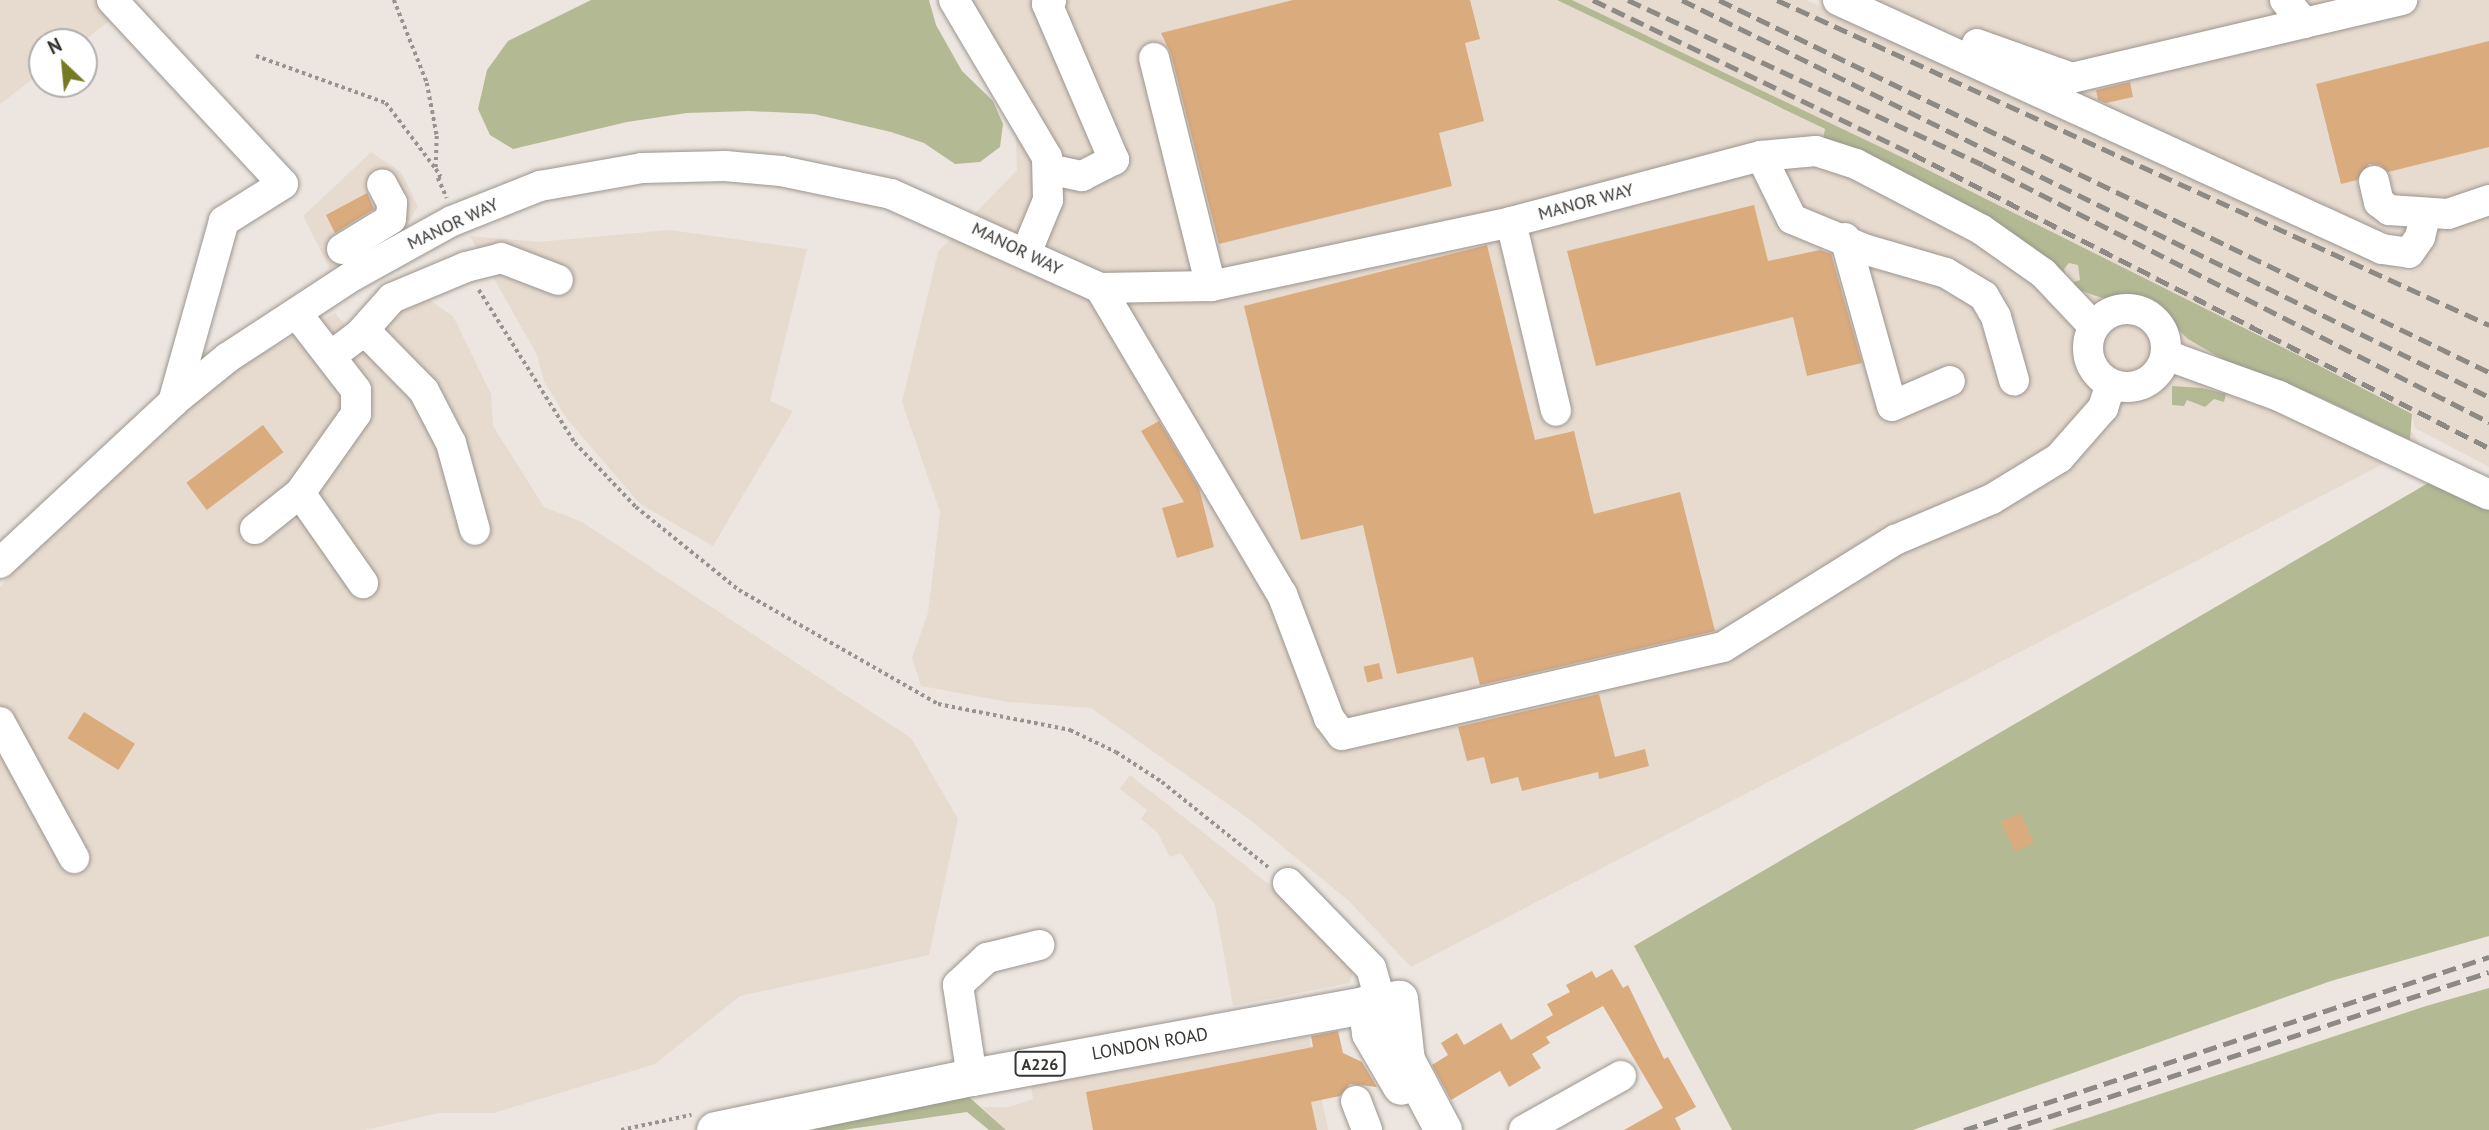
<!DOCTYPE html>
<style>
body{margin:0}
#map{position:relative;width:2489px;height:1130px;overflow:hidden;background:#ede6e0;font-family:"PT Sans",sans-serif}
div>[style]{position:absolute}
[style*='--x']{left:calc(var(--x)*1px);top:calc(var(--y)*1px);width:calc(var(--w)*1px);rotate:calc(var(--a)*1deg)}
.built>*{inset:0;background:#e7dbcf}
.green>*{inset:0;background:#b3ba93}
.building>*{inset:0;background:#daab7d;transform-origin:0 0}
.path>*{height:3.5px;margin-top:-1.75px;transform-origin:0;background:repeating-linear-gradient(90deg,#97938e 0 3.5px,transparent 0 7px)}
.roads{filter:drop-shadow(0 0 2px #9b958f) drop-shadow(0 0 2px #9b958f)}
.minor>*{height:30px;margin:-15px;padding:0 15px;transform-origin:15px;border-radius:15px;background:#fff}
.minor>.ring{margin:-15px;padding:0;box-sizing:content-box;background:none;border:30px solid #fff;border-radius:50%}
.major>*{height:37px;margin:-18.5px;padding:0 18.5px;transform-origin:18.5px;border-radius:18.5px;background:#fff}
.rail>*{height:5px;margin-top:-2.5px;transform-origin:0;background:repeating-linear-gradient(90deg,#8d8984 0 14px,transparent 0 21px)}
span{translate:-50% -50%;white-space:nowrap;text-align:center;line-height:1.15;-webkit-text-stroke:5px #fff;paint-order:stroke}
.shield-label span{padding:2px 5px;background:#fff;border:2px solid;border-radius:5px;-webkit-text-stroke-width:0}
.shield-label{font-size:16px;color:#373532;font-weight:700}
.street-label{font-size:18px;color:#373532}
.north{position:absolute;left:28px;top:28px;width:70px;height:70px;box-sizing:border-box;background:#fff;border:2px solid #afaead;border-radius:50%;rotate:334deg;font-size:19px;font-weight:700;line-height:28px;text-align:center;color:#373532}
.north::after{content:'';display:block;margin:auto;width:24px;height:32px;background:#767a23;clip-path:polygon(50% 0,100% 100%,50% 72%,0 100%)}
</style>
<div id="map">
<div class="built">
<i style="clip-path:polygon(0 0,98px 0,117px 15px,82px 42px,42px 42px,42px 72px,0 104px)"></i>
<i style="clip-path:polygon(966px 0,1557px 0,1940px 185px,2360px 405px,2413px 433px,2420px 445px,1411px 967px,1349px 901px,1249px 819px,1091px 708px,1008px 702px,921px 686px,912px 658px,928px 613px,940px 512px,902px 402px,938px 252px,1017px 170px,1014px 85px)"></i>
<i style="clip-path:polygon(1573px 0,1806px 0,2408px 273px,2418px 269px,2433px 244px,2341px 220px,1860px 0,2489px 0,2489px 467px,2415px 428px,2412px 414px,2316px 364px)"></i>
<i style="clip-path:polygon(371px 152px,401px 172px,418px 206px,408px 223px,330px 269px,303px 216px)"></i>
<i style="clip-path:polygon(669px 230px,807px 249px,770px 401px,793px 411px,713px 546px,640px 504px,567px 419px,544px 381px,537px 355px,470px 236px,538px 242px)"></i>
<i style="clip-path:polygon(425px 297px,453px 316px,491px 394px,493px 426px,544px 507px,582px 522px,911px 738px,958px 819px,929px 955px,740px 996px,655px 1064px,494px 1113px,439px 1113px,365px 1130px,0 1130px,0 587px,121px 459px,247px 362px,335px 313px,363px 347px,394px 314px)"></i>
<i style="clip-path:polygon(1130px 775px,1274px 888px,1340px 955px,1353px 972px,1349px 983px,1233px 1006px,1215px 905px,1181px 853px,1170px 857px,1158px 833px,1141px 819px,1147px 810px,1120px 789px)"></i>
<i style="clip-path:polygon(1309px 1037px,1328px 1130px,1006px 1130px,982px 1107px,1009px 1107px,1033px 1099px,1031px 1086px)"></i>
</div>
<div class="green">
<i style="clip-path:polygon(591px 0,929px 0,936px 25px,962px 71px,993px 101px,1003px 124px,1000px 147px,980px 162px,955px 164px,924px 143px,891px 132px,814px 114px,749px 111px,687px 113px,627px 122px,513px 149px,490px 135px,478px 109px,487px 70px,508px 41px)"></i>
<i style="clip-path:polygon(1557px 0,1572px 0,1914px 163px,2316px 364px,2412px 414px,2410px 440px,2317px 396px,2224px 360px,2188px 339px,2152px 304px,2102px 298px,2076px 289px,2072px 283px,2080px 280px,2078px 265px,2069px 263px,2064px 269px,2067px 282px,1822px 144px,1825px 129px)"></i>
<i style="clip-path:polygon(2172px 386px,2202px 388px,2226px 394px,2224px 402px,2214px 399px,2205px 407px,2187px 400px,2184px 406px,2172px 405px)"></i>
<i style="clip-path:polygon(2435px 479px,2489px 510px,2489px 936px,2331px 981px,1913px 1130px,1732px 1130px,1634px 946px)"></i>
<i style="clip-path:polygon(2489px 988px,2489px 1130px,2051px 1130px,2426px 1006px)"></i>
<i style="clip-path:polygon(969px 1097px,1006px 1130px,989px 1130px,967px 1112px,843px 1130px,766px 1130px)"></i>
</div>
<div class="building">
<i style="clip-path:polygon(1293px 0,1470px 0,1480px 39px,1465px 43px,1484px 121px,1439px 133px,1452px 186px,1219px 244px,1171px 54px,1161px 33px)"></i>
<i style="clip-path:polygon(2489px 41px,2489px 147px,2388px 172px,2380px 165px,2369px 164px,2357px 180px,2341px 184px,2316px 84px)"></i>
<i style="clip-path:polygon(2130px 82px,2133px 97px,2106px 103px,2098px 100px,2096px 90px)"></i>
<i style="clip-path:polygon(367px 193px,374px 209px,335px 233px,326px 215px)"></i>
<i style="clip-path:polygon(1754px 205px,1768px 261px,1820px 250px,1831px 254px,1862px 363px,1807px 376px,1793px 317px,1596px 366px,1567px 251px)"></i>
<i style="clip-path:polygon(1487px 245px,1535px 440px,1574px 431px,1594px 514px,1680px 492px,1715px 631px,1480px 685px,1473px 657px,1397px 674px,1363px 525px,1301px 540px,1244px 306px)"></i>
<i style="clip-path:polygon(1159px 421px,1199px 488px,1214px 547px,1177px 558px,1162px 508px,1184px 502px,1141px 431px)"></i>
<i style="left:263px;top:425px;width:34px;height:96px;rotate:53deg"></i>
<i style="left:1379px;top:663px;width:16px;height:16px;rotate:76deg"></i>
<i style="clip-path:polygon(1599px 694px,1615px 757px,1645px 749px,1649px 766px,1599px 779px,1598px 772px,1522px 791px,1518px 777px,1491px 784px,1484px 757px,1467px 761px,1458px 727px)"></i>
<i style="left:84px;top:712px;width:60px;height:31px;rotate:32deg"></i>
<i style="left:2020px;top:813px;width:33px;height:21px;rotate:65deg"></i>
<i style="clip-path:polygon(1612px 969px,1623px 988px,1628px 985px,1664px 1059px,1668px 1057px,1696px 1107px,1675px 1118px,1681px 1130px,1624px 1130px,1663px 1108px,1603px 1006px,1546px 1037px,1550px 1043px,1532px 1054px,1541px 1068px,1509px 1087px,1500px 1071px,1451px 1100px,1432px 1065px,1448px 1055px,1441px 1043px,1457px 1033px,1464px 1045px,1501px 1023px,1511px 1040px,1553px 1015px,1547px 1004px,1570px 992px,1566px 985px,1592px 971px,1596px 978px)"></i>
<i style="clip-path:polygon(1338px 1031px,1343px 1053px,1362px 1062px,1377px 1087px,1350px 1084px,1340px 1096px,1311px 1102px,1317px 1130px,1093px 1130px,1086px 1092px,1313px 1047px,1311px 1036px)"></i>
</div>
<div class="path">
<i style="--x:394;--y:0;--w:89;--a:68.3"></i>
<i style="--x:427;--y:83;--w:54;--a:79.3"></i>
<i style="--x:437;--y:136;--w:33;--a:92"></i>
<i style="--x:436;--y:169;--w:9;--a:58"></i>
<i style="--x:441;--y:177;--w:3;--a:162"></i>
<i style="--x:438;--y:178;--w:22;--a:66"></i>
<i style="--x:256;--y:56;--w:138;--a:19.9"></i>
<i style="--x:386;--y:103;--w:83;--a:52.9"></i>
<i style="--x:479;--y:290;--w:181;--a:57.9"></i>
<i style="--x:575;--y:443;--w:88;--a:46.4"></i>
<i style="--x:636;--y:507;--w:132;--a:38.9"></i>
<i style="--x:739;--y:590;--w:229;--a:29.8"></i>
<i style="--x:938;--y:704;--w:135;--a:11.1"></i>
<i style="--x:1070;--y:730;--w:51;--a:25.6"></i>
<i style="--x:1116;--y:752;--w:55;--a:33.1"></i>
<i style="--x:1162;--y:782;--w:136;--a:38.7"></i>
<i style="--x:621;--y:1130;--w:72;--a:-12.1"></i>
</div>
<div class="roads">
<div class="minor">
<i style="--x:112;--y:0;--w:251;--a:47.1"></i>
<i style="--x:283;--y:184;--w:70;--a:147.9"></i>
<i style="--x:224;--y:221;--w:188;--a:105.7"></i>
<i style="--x:954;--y:0;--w:182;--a:59.4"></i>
<i style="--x:1047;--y:157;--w:43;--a:88.7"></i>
<i style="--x:1048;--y:200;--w:57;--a:112.5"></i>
<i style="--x:1838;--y:0;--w:598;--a:24.59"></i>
<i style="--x:2382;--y:249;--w:27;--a:8"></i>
<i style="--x:2409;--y:253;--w:19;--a:-55"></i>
<i style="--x:2420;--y:237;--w:25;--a:-76"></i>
<i style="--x:2285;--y:0;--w:30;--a:50"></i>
<i style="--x:2304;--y:23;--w:101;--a:-13.2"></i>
<i style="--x:1977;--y:44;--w:101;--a:19.7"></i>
<i style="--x:2072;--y:78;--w:238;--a:-13.3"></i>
<i style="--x:1154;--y:58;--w:235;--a:76"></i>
<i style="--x:1761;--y:156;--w:70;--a:63.8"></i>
<i style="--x:1792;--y:219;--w:81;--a:22.5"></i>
<i style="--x:1867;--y:250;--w:82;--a:16.2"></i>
<i style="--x:1946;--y:273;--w:44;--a:31.2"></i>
<i style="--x:1984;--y:296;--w:24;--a:60"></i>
<i style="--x:1996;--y:317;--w:66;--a:74.1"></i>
<i style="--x:1048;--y:169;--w:35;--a:12"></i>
<i style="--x:1082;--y:176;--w:36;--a:-27"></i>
<i style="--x:1114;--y:160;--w:170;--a:-113.2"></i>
<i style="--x:1047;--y:4;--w:6;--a:-45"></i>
<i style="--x:2374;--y:181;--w:22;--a:77"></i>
<i style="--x:2379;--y:202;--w:13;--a:39"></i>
<i style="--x:2389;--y:210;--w:59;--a:3.9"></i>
<i style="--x:2448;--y:214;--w:43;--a:-18.9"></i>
<i style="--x:1511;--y:222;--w:194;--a:76.6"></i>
<i style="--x:1845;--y:238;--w:174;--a:74.4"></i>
<i style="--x:1892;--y:406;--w:63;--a:-23.3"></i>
<i style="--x:342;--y:249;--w:57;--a:-31.5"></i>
<i style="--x:391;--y:219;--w:16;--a:-86"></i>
<i style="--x:392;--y:203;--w:21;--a:-118"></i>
<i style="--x:1100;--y:288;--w:356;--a:59.3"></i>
<i style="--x:1282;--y:594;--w:133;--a:69.2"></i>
<i style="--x:1329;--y:718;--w:21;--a:53"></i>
<i style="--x:1342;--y:735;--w:391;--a:-13"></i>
<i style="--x:1723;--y:647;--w:203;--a:-31.9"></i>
<i style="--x:1895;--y:540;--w:105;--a:-22.9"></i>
<i style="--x:1992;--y:499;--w:79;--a:-31.5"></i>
<i style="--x:2059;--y:458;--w:67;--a:-48.7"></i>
<i style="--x:2103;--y:408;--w:25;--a:-72"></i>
<i class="ring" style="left:2088px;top:309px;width:48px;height:48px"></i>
<i style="--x:360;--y:334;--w:13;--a:18"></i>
<i style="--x:372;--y:338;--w:74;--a:45.5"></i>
<i style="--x:424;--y:391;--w:59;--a:62.6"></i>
<i style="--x:451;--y:443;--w:90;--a:74.6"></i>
<i style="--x:331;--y:356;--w:36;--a:-37"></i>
<i style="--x:360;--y:334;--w:48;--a:-48.4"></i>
<i style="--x:392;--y:298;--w:80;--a:-22.7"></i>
<i style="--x:466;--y:267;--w:36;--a:-14"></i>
<i style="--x:501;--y:258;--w:61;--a:21.1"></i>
<i style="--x:2165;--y:359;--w:12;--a:0"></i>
<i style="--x:2177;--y:359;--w:109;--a:19.9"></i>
<i style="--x:2279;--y:396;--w:232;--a:25.2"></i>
<i style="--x:300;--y:493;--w:110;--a:55"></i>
<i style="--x:255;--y:529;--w:58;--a:-38.7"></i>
<i style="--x:300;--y:493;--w:97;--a:-54.7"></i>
<i style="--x:356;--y:414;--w:24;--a:-90"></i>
<i style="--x:356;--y:390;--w:95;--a:-127.7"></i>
<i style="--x:0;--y:563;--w:236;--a:-42.9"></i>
<i style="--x:173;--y:402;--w:70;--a:-39.2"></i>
<i style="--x:227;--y:358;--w:152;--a:-33.2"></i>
<i style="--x:354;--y:275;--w:112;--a:-28.9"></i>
<i style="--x:452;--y:221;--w:95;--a:-21.7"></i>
<i style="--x:540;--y:186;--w:104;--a:-10"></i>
<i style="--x:642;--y:168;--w:83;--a:-1.4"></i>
<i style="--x:725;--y:166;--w:56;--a:5.1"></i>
<i style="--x:781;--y:171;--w:112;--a:11.8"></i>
<i style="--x:891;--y:194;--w:229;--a:24.2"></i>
<i style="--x:1100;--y:288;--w:111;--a:-1"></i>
<i style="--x:1211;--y:286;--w:307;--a:-12"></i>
<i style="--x:1511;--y:222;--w:259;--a:-14.8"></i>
<i style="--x:1761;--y:156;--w:55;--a:-5.2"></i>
<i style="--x:1816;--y:151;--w:42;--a:18"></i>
<i style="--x:1856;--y:164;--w:142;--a:27.6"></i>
<i style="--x:1982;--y:230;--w:75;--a:35.2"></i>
<i style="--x:2043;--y:273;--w:74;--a:46.6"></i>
<i style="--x:0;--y:722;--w:155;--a:61.4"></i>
<i style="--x:1288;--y:883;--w:119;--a:45.7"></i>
<i style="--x:1371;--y:968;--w:35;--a:74"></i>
<i style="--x:972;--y:1077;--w:93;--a:-98.7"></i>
<i style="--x:958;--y:985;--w:40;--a:-43"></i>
<i style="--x:987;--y:958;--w:54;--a:-14"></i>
<i style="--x:1356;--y:1101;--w:31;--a:69"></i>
<i style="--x:1524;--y:1130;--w:111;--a:-29.1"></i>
</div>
<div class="major">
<i style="--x:1366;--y:1004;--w:29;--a:82"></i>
<i style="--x:1370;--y:1033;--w:61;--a:59.7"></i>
<i style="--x:715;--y:1130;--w:262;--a:-11.7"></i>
<i style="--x:972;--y:1077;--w:434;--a:-10.4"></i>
<i style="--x:1399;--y:999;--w:61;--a:83.5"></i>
<i style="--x:1406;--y:1060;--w:79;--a:62.1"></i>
</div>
</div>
<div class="rail">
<i style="--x:1593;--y:0;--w:355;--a:25.7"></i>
<i style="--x:1913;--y:154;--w:647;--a:27.04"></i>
<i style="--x:1628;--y:0;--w:391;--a:24.9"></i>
<i style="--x:1983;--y:165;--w:568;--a:26.93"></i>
<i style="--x:1682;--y:0;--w:899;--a:26.19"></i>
<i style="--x:1719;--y:0;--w:855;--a:25.79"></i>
<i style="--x:1777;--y:0;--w:783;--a:24.53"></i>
<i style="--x:1964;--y:1130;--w:553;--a:-18.24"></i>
<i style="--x:2008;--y:1130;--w:506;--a:-18.18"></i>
</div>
<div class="shield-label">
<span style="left:1040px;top:1064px">A226</span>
</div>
<div class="street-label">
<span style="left:1586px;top:202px;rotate:-15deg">MANOR WAY</span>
<span style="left:453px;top:224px;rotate:-25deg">MANOR WAY</span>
<span style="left:1017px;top:249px;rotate:26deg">MANOR WAY</span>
<span style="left:1150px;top:1044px;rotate:-10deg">LONDON ROAD</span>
</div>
<div class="north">N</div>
</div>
